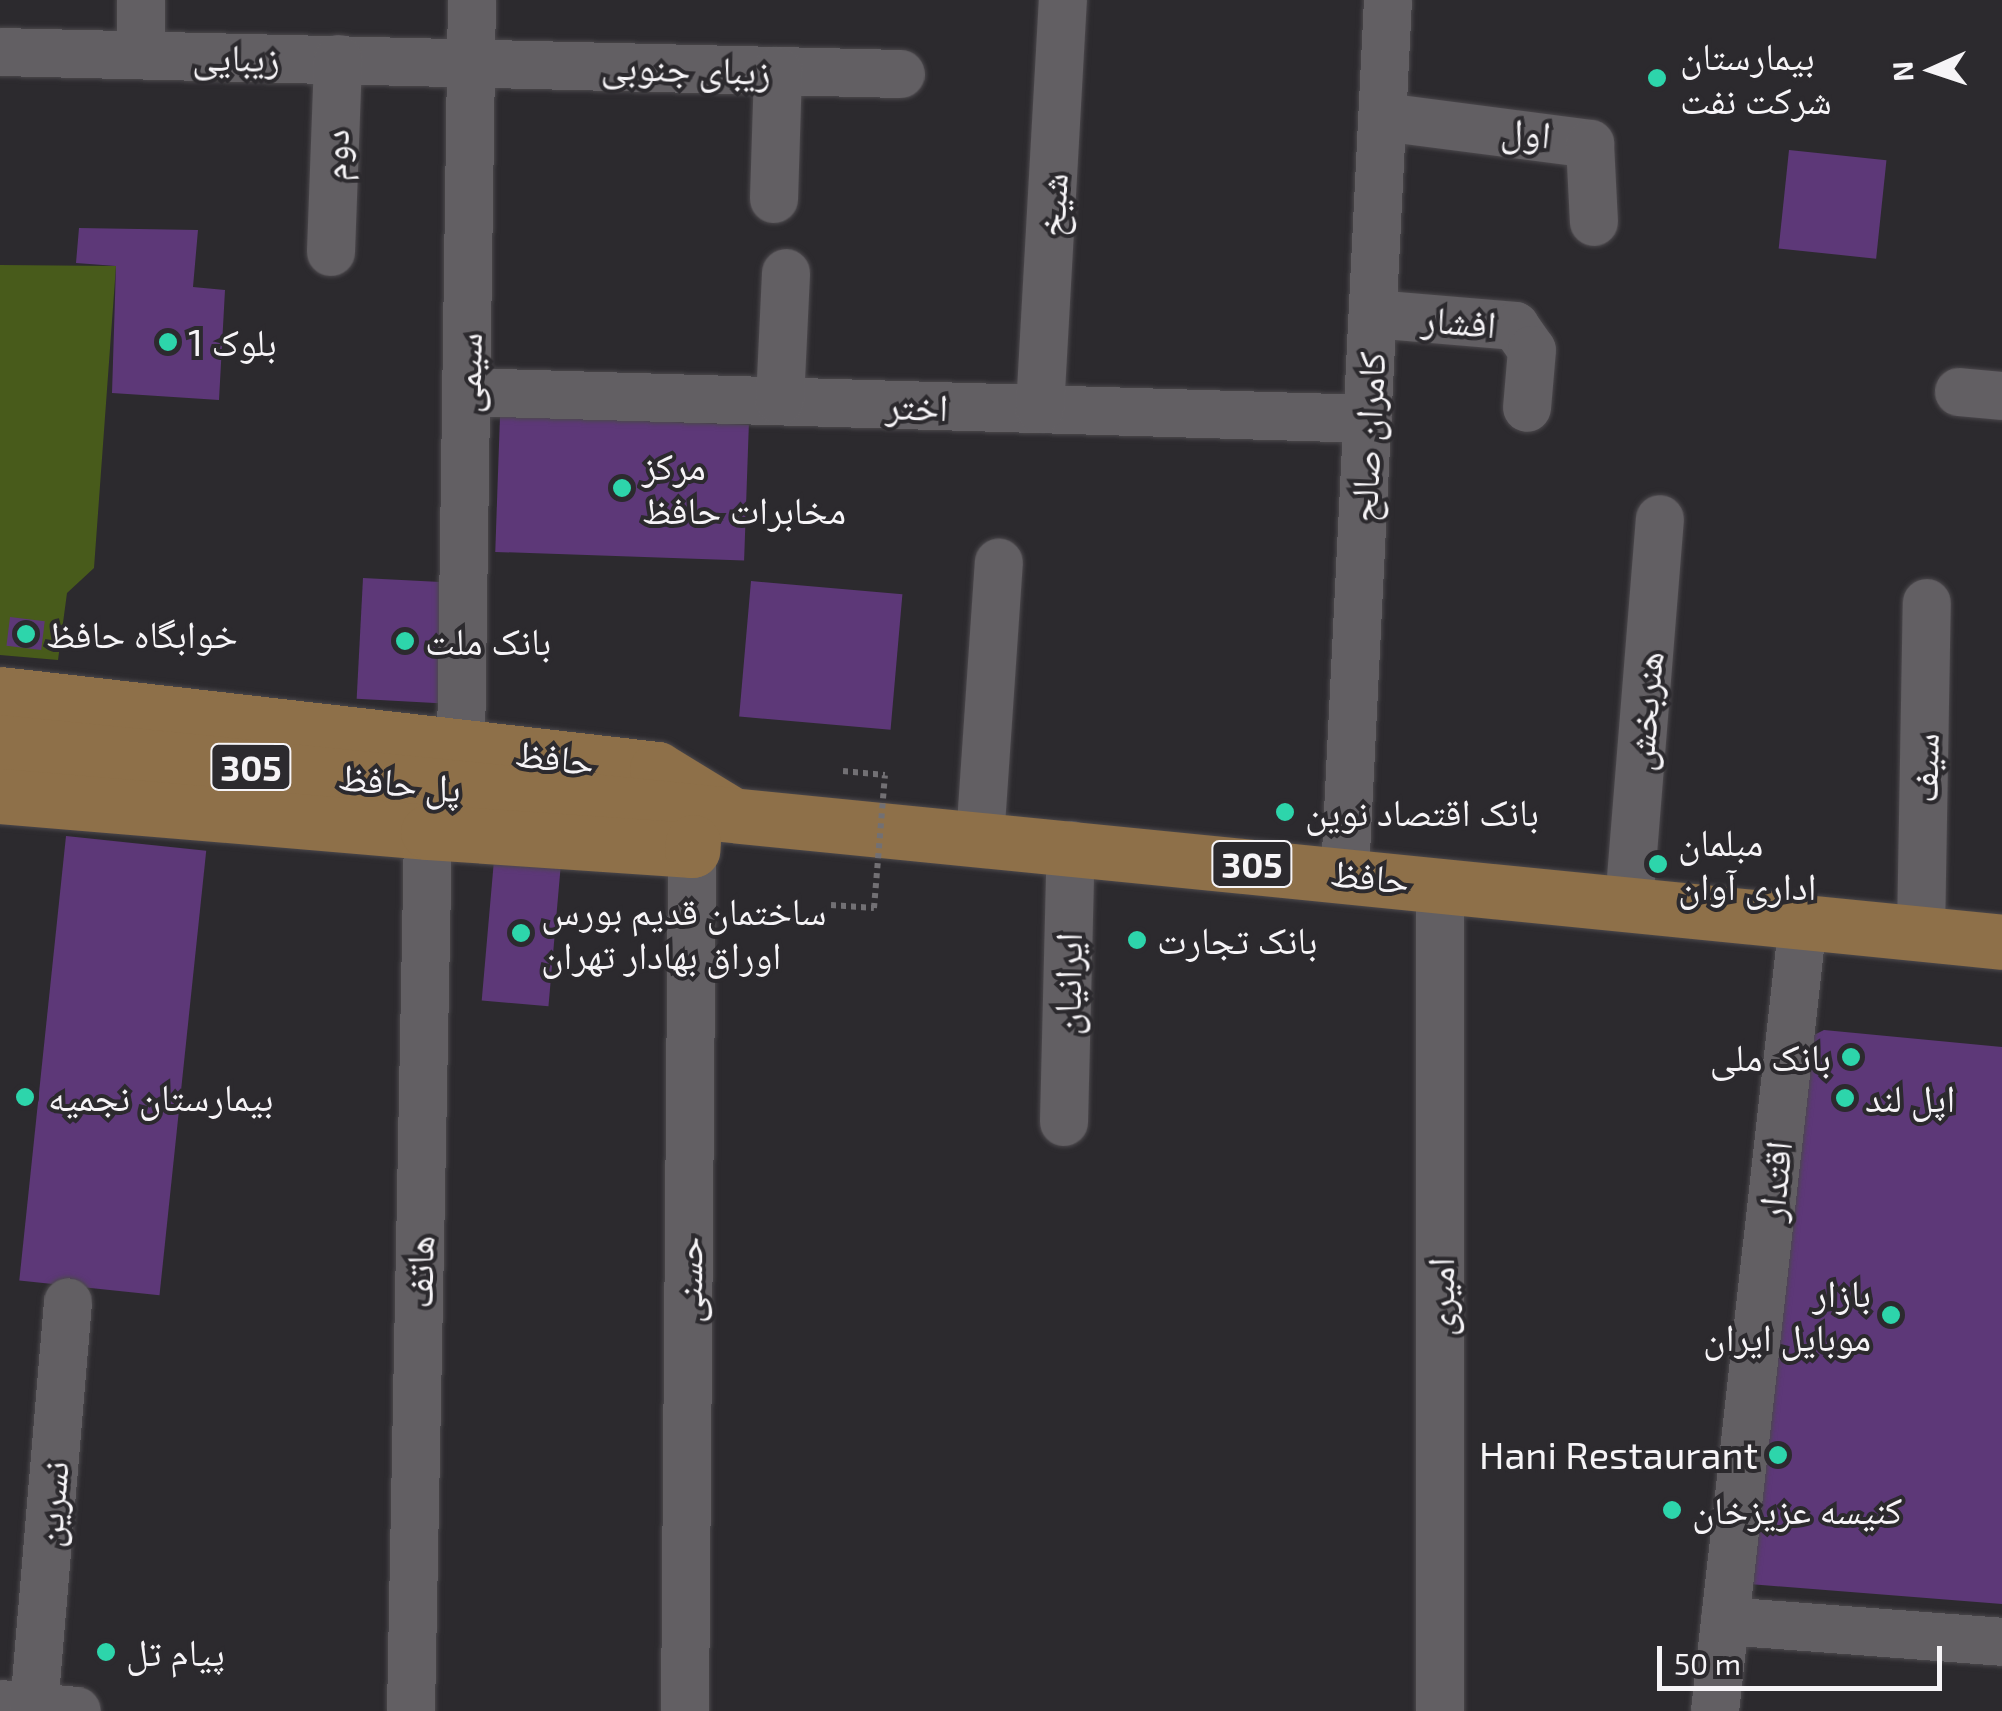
<!DOCTYPE html>
<meta charset="utf-8">
<style>
body{margin:0}
#map{position:relative;width:2002px;height:1711px;overflow:hidden;background:#2c2a2e;font-family:"Exo 2","Noto Naskh Arabic",sans-serif}
div>[style]{position:absolute}
[style*='--x']{left:calc(var(--x)*1px);top:calc(var(--y)*1px);width:calc(var(--w)*1px);rotate:calc(var(--a)*1deg)}
.green>*{inset:0;background:#485b1b}
.building>*{inset:0;background:#5d3878;transform-origin:0 0}
.path>*{height:6px;margin-top:-3px;transform-origin:0;background:repeating-linear-gradient(90deg,#727074 0 5px,transparent 0 10px)}
.roads{filter:drop-shadow(0 0 2px #4b484c) drop-shadow(0 0 2px #4b484c)}
.minor>*{height:48px;margin:-24px;padding:0 24px;transform-origin:24px;border-radius:24px;background:#625f63}
.major>*{height:55px;margin:-27.5px;padding:0 27.5px;transform-origin:27.5px;border-radius:27.5px;background:#8e7049}
.path-bridge>*{height:6px;margin-top:-3px;transform-origin:0;background:repeating-linear-gradient(90deg,#727074 0 5px,transparent 0 10px)}
.dots>*{width:28px;height:28px;translate:-50% -50%;box-sizing:border-box;border:5px solid #2c2a2e;border-radius:50%}
span{translate:-50% -50%;white-space:nowrap;text-align:center;line-height:1.15;-webkit-text-stroke:8px #2c2a2e;paint-order:stroke}
.shield-label span{padding:2px 8px;background:#2c2a2e;border:2px solid;border-radius:8px;-webkit-text-stroke-width:0}
.shield-label{font-size:35px;color:#f6f4f7;font-weight:700}
.poi-label{font-size:38px;color:#f6f4f7}
.left{translate:0 -50%;text-align:left}
.right{translate:-100% -50%;text-align:right}
.street-label{font-size:38px;color:#f6f4f7}
.north{position:absolute;left:1882px;top:20px;width:100px;height:100px;-webkit-text-stroke:8px #2c2a2e;paint-order:stroke;rotate:267deg;font-size:28px;font-weight:700;line-height:40px;text-align:center;color:#f6f4f7}
.north::after{content:'';display:block;margin:auto;width:35px;height:45px;background:#f6f4f7;clip-path:polygon(50% 0,100% 100%,50% 72%,0 100%)}
.scale{position:absolute;left:1657px;top:1646px;width:285px;height:45px;box-sizing:border-box;border:5px solid #f6f4f7;border-top:0;padding-left:12px;font-size:30px;line-height:35px;white-space:nowrap;color:#f6f4f7;-webkit-text-stroke:8px #2c2a2e;paint-order:stroke}
</style>
<div id="map">
<div class="green">
<i style="clip-path:polygon(0 265px,116px 266px,94px 568px,67px 593px,58px 660px,0 655px)"></i>
</div>
<div class="building">
<i style="left:1789px;top:150px;width:98px;height:99px;rotate:6deg"></i>
<i style="clip-path:polygon(79px 228px,198px 230px,193px 287px,225px 290px,219px 400px,112px 393px,116px 266px,76px 263px)"></i>
<i style="left:500px;top:416px;width:249px;height:136px;rotate:2deg"></i>
<i style="left:363px;top:578px;width:92px;height:121px;rotate:3deg"></i>
<i style="left:751px;top:581px;width:152px;height:136px;rotate:5deg"></i>
<i style="left:10px;top:617px;width:35px;height:29px;rotate:7deg"></i>
<i style="left:66px;top:836px;width:141px;height:447px;rotate:6deg"></i>
<i style="left:494px;top:860px;width:67px;height:141px;rotate:5deg"></i>
<i style="clip-path:polygon(1824px 1030px,2002px 1047px,2002px 1604px,1749px 1584px,1810px 1037px)"></i>
</div>
<div class="path">
<i style="--x:843;--y:771;--w:42;--a:5.4"></i>
<i style="--x:831;--y:905;--w:43;--a:4"></i>
</div>
<div class="roads">
<div class="minor">
<i style="--x:0;--y:52;--w:901;--a:1.4"></i>
<i style="--x:141;--y:55;--w:55;--a:-90"></i>
<i style="--x:1383;--y:117;--w:209;--a:7.4"></i>
<i style="--x:1590;--y:144;--w:78;--a:87.1"></i>
<i style="--x:774;--y:199;--w:128;--a:-88.2"></i>
<i style="--x:331;--y:252;--w:193;--a:-87.9"></i>
<i style="--x:1373;--y:314;--w:143;--a:4.8"></i>
<i style="--x:1515;--y:326;--w:29;--a:55"></i>
<i style="--x:1532;--y:350;--w:58;--a:94.9"></i>
<i style="--x:466;--y:392;--w:902;--a:1.71"></i>
<i style="--x:1959;--y:392;--w:43;--a:5.3"></i>
<i style="--x:780;--y:401;--w:128;--a:-87.3"></i>
<i style="--x:1040;--y:409;--w:410;--a:-86.8"></i>
<i style="--x:461;--y:746;--w:746;--a:-89.16"></i>
<i style="--x:980;--y:839;--w:277;--a:-86.1"></i>
<i style="--x:1345;--y:873;--w:874;--a:-87.18"></i>
<i style="--x:1629;--y:903;--w:385;--a:-85.4"></i>
<i style="--x:1921;--y:933;--w:330;--a:-89"></i>
<i style="--x:1064;--y:1122;--w:277;--a:-88.6"></i>
<i style="--x:1725;--y:1621;--w:278;--a:4.3"></i>
<i style="--x:0;--y:1704;--w:77;--a:5.2"></i>
<i style="--x:34;--y:1707;--w:406;--a:-85.2"></i>
<i style="--x:411;--y:1711;--w:879;--a:-88.89"></i>
<i style="--x:685;--y:1711;--w:861;--a:-89.53"></i>
<i style="--x:1440;--y:1711;--w:828;--a:-90"></i>
<i style="--x:1715;--y:1711;--w:795;--a:-83.64"></i>
</div>
<div class="major">
<i style="--x:0;--y:694;--w:661;--a:6.51"></i>
<i style="--x:657;--y:769;--w:84;--a:31.4"></i>
<i style="--x:0;--y:742;--w:2012;--a:5.7"></i>
<i style="--x:0;--y:796;--w:430;--a:4.8"></i>
<i style="--x:428;--y:832;--w:265;--a:3.9"></i>
<i style="--x:692;--y:850;--w:8;--a:-83"></i>
</div>
</div>
<div class="path-bridge">
<i style="--x:874;--y:908;--w:133;--a:-85.3"></i>
</div>
<div class="dots">
<i style="left:1657px;top:78px;background:#2dd5ab"></i>
<i style="left:168px;top:342px;background:#2dd5ab"></i>
<i style="left:622px;top:488px;background:#2dd5ab"></i>
<i style="left:26px;top:634px;background:#2dd5ab"></i>
<i style="left:405px;top:641px;background:#2dd5ab"></i>
<i style="left:1285px;top:812px;background:#2dd5ab"></i>
<i style="left:1658px;top:864px;background:#2dd5ab"></i>
<i style="left:521px;top:933px;background:#2dd5ab"></i>
<i style="left:1137px;top:940px;background:#2dd5ab"></i>
<i style="left:1851px;top:1057px;background:#2dd5ab"></i>
<i style="left:25px;top:1097px;background:#2dd5ab"></i>
<i style="left:1845px;top:1098px;background:#2dd5ab"></i>
<i style="left:1891px;top:1315px;background:#2dd5ab"></i>
<i style="left:1778px;top:1455px;background:#2dd5ab"></i>
<i style="left:1672px;top:1510px;background:#2dd5ab"></i>
<i style="left:106px;top:1652px;background:#2dd5ab"></i>
</div>
<div class="shield-label">
<span style="left:251px;top:767px">305</span>
<span style="left:1252px;top:864px">305</span>
</div>
<div class="poi-label">
<span class="left" style="left:1680px;top:78px">بیمارستان<br>شرکت نفت</span>
<span class="left" style="left:188px;top:342px">بلوک 1</span>
<span class="left" style="left:642px;top:488px">مرکز<br>مخابرات حافظ</span>
<span class="left" style="left:46px;top:634px">خوابگاه حافظ</span>
<span class="left" style="left:425px;top:641px">بانک ملت</span>
<span class="left" style="left:1305px;top:812px">بانک اقتصاد نوین</span>
<span class="left" style="left:1678px;top:864px">مبلمان<br>اداری آوان</span>
<span class="left" style="left:541px;top:933px">ساختمان قدیم بورس<br>اوراق بهادار تهران</span>
<span class="left" style="left:1157px;top:940px">بانک تجارت</span>
<span class="right" style="left:1831px;top:1057px">بانک ملی</span>
<span class="left" style="left:48px;top:1097px">بیمارستان نجمیه</span>
<span class="left" style="left:1865px;top:1098px">اپل لند</span>
<span class="right" style="left:1871px;top:1315px">بازار<br>موبایل ایران</span>
<span class="right" style="left:1758px;top:1455px">Hani Restaurant</span>
<span class="left" style="left:1692px;top:1510px">کنیسه عزیزخان</span>
<span class="left" style="left:126px;top:1652px">پیام تل</span>
</div>
<div class="street-label">
<span style="left:236px;top:57px;rotate:1deg">زیبایی</span>
<span style="left:686px;top:68px;rotate:2deg">زیبای جنوبی</span>
<span style="left:1526px;top:132px;rotate:6deg">اول</span>
<span style="left:334px;top:155px;rotate:-88deg">دوم</span>
<span style="left:1052px;top:205px;rotate:-87deg">شیخ</span>
<span style="left:1459px;top:321px;rotate:5deg">افشار</span>
<span style="left:467px;top:373px;rotate:-89deg">سیمی</span>
<span style="left:917px;top:406px;rotate:2deg">اختر</span>
<span style="left:1367px;top:437px;rotate:-87deg">کامران صالح</span>
<span style="left:1644px;top:711px;rotate:-85deg">هنربخش</span>
<span style="left:555px;top:757px;rotate:7deg">حافظ</span>
<span style="left:1924px;top:768px;rotate:-89deg">سیف</span>
<span style="left:400px;top:782px;rotate:6deg">پل حافظ</span>
<span style="left:1370px;top:876px;rotate:6deg">حافظ</span>
<span style="left:1067px;top:984px;rotate:-89deg">ایرانیان</span>
<span style="left:1774px;top:1181px;rotate:-84deg">اقتدار</span>
<span style="left:419px;top:1272px;rotate:-89deg">هاتف</span>
<span style="left:688px;top:1280px;rotate:-90deg">حسنی</span>
<span style="left:1440px;top:1297px;rotate:-90deg">امیری</span>
<span style="left:51px;top:1504px;rotate:-85deg">نسرین</span>
</div>
<div class="north">N</div>
<div class="scale">50 m</div>
</div>
